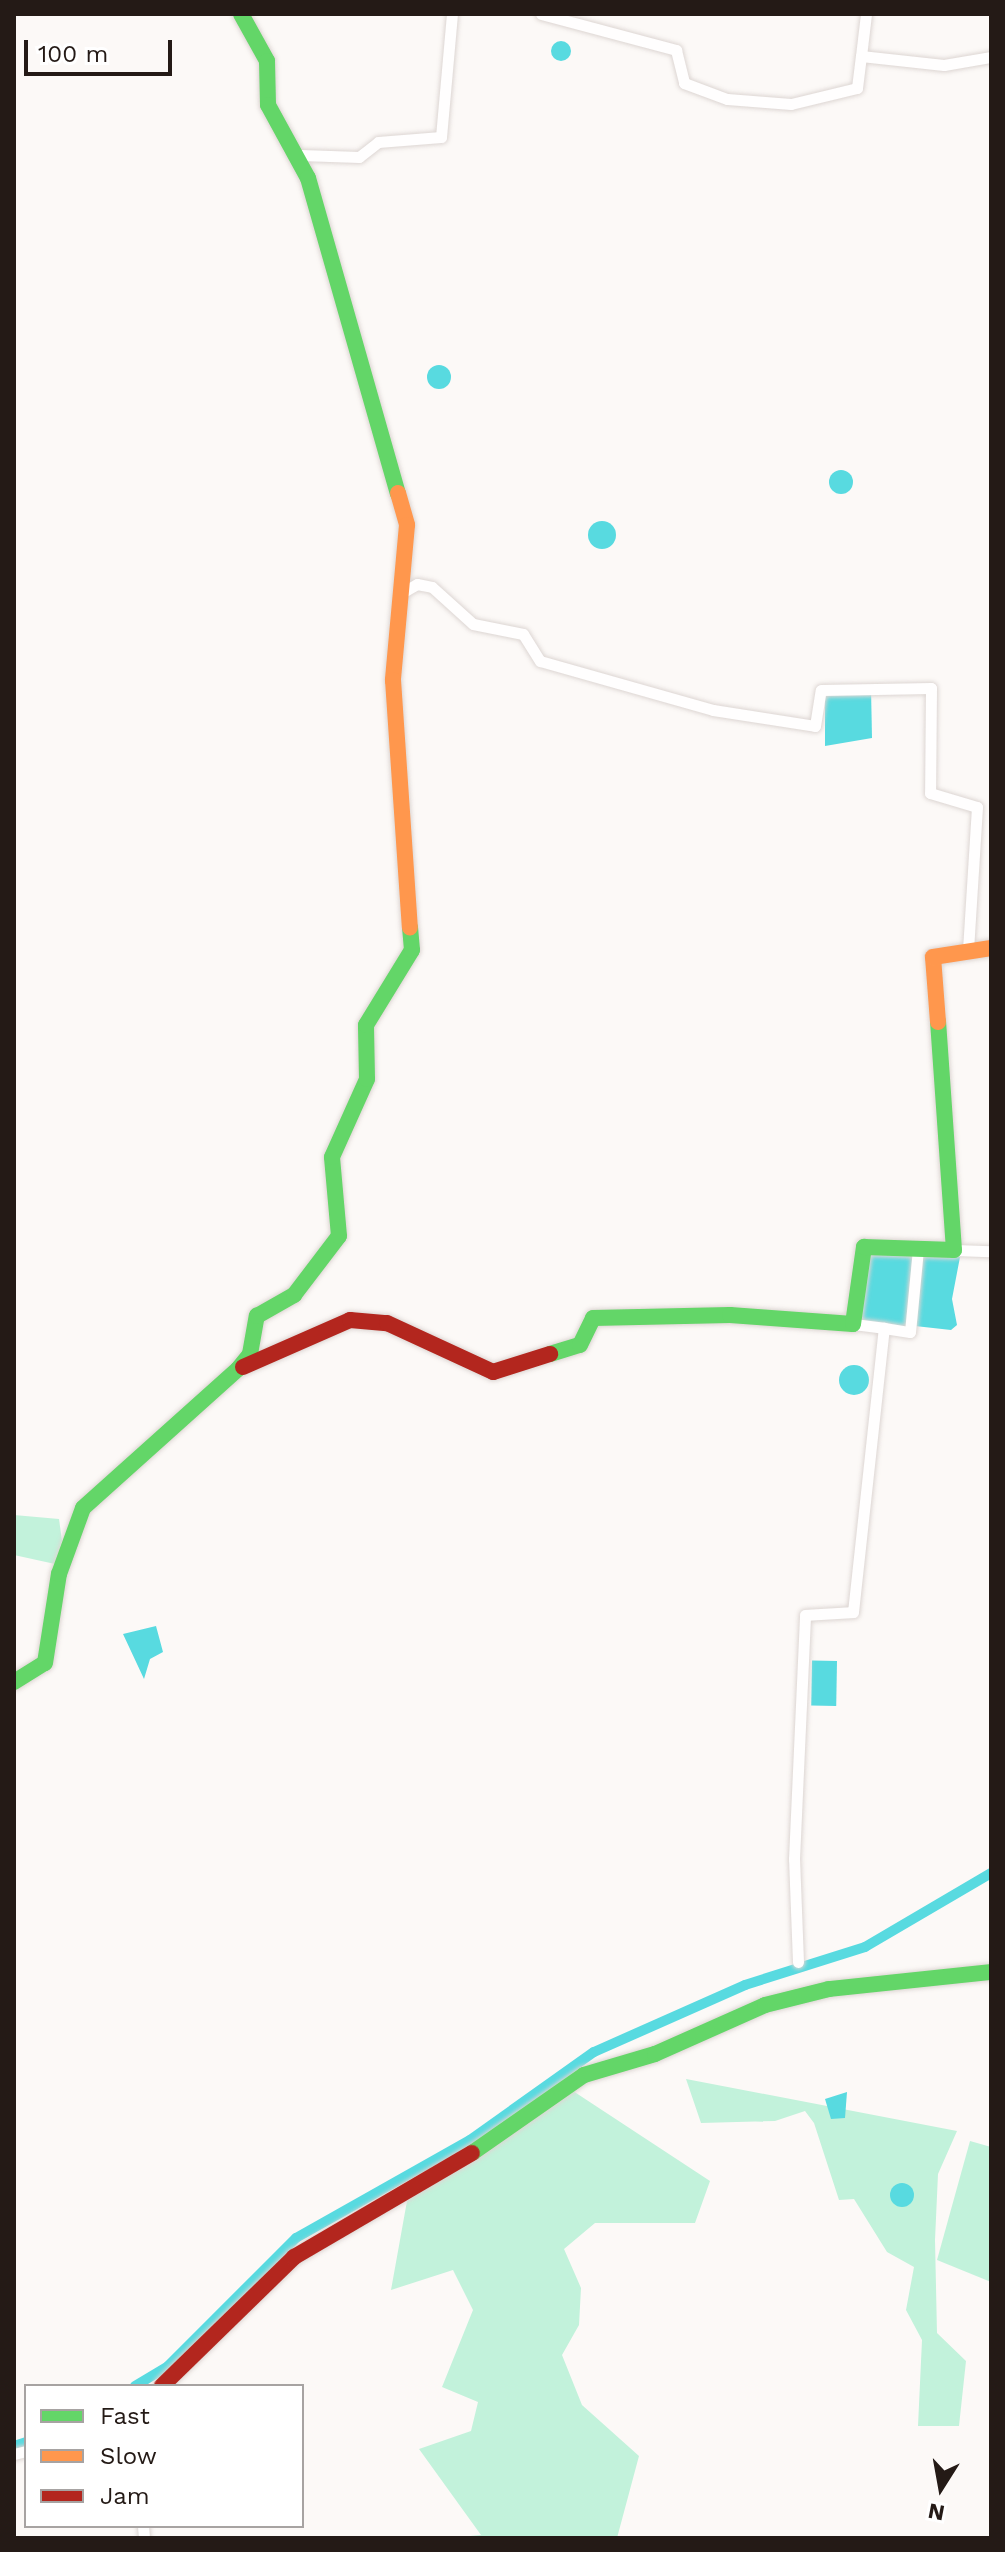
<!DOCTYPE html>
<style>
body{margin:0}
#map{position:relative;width:1005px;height:2552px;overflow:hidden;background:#fcf9f7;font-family:"Work Sans",sans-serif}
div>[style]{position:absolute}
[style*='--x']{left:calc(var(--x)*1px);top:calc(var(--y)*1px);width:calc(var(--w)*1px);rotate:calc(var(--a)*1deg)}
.green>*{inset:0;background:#c2f2db}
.water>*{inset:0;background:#58dae0;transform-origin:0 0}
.round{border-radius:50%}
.canal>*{height:10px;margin:-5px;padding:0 5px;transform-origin:5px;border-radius:5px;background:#58dae0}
.roads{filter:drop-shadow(0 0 2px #ddd6d3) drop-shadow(0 0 2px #ddd6d3)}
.street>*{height:11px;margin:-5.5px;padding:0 5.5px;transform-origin:5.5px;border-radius:5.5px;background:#fffefe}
.fast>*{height:16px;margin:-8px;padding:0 8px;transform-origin:8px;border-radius:8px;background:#63d668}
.slow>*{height:16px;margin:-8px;padding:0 8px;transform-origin:8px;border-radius:8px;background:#ff974d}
.jam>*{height:16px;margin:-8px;padding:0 8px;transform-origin:8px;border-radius:8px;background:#b3261e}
span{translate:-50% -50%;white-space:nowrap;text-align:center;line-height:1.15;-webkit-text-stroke:6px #fff;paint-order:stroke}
.frame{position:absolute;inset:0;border:16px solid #241a16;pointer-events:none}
.legend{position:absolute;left:24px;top:2384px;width:280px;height:144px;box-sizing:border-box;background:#fff;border:2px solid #a7a3a2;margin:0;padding:10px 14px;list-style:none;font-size:24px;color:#241a16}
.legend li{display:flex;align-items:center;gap:16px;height:40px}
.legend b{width:40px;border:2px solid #a7a3a2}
.north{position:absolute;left:901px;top:2448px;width:80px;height:80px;-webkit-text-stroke:6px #fff;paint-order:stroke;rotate:191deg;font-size:22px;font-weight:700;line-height:32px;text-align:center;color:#241a16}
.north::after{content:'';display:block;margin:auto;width:28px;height:36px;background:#241a16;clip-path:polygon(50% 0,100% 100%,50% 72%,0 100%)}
.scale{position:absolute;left:24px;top:40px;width:148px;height:36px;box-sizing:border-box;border:4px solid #241a16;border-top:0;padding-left:10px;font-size:24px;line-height:28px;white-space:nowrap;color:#241a16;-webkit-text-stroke:6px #fff;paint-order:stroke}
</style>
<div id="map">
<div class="green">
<i style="clip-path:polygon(14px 1515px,59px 1519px,62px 1541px,55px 1564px,14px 1555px)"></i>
<i style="clip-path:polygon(686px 2079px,957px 2131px,938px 2174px,935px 2240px,937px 2333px,966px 2361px,959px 2426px,918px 2426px,922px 2340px,906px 2310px,914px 2267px,887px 2252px,854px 2199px,839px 2200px,814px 2123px,805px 2111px,775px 2121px,701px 2123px)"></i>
<i style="clip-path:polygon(573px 2091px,710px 2181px,695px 2223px,595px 2223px,564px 2249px,581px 2288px,579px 2325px,562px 2355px,582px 2405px,639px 2456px,617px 2538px,448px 2538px,481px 2535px,419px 2449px,471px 2431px,478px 2402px,442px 2387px,473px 2310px,453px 2270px,391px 2290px,407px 2201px)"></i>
<i style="clip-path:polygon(970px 2141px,991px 2147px,991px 2282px,937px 2260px)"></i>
</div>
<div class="water">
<i class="round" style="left:551px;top:41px;width:20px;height:20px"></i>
<i class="round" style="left:427px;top:365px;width:24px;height:24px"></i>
<i class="round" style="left:829px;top:470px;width:24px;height:24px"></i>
<i class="round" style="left:588px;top:521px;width:28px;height:28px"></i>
<i style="clip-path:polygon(871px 688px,872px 738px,825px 746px,825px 693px)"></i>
<i style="clip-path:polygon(913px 1253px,906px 1329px,857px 1319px,866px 1254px)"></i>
<i style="clip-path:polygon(921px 1254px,960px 1257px,952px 1299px,957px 1325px,951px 1330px,915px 1326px)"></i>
<i class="round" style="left:839px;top:1365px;width:30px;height:30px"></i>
<i style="clip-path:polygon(156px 1626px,163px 1652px,150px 1659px,144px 1679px,123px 1634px)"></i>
<i style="left:837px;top:1661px;width:45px;height:25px;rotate:91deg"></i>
<i style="clip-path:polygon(847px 2092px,845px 2118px,831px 2119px,825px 2099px)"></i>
<i class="round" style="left:890px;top:2183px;width:24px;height:24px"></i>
</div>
<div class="canal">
<i style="--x:135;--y:2386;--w:39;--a:-31"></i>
<i style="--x:168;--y:2366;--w:181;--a:-45"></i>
<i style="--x:296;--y:2238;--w:200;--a:-29.4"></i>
<i style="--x:470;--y:2140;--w:152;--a:-35.4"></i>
<i style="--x:594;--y:2052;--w:165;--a:-23.9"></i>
<i style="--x:745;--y:1985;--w:126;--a:-17.6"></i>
<i style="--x:865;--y:1947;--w:146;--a:-30.4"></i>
<i style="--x:14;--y:2446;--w:13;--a:-18"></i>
</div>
<div class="roads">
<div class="street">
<i style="--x:541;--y:14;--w:140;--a:14.9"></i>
<i style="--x:676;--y:50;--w:34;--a:76"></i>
<i style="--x:684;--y:83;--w:46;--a:20.4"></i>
<i style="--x:727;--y:99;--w:64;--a:4.5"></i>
<i style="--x:791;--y:104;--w:68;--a:-13.6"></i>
<i style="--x:857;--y:88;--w:32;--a:-83"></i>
<i style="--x:861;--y:56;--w:83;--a:6.2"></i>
<i style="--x:944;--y:65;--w:48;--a:-9.7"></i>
<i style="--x:861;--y:56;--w:42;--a:-83.2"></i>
<i style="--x:301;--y:155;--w:58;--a:2"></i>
<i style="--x:359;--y:157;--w:24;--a:-38"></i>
<i style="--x:378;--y:142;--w:63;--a:-4.5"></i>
<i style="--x:441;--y:137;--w:123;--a:-84.9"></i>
<i style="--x:398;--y:595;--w:22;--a:-30"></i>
<i style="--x:417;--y:584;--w:15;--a:11"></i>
<i style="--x:432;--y:587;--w:55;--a:42.1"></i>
<i style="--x:473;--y:624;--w:51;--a:11.3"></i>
<i style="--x:523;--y:634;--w:32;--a:58"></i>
<i style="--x:540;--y:661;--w:180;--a:15.8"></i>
<i style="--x:713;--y:710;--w:103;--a:8.9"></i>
<i style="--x:815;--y:726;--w:36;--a:-81"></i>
<i style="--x:821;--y:690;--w:110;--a:-1"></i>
<i style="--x:931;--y:688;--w:105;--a:90.5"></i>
<i style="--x:930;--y:793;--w:49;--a:16.6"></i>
<i style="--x:977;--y:807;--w:145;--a:93.6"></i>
<i style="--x:954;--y:1250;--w:37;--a:2"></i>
<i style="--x:853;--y:1324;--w:31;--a:7"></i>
<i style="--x:798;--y:1962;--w:103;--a:-92.2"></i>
<i style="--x:794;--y:1859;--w:244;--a:-87.4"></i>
<i style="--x:805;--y:1615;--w:48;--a:-3.6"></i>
<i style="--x:853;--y:1612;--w:286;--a:-83.8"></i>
<i style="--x:884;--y:1328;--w:26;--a:9"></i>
<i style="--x:910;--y:1332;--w:83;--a:-84.5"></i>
<i style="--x:14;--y:2454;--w:12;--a:-14"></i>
<i style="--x:143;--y:2526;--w:12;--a:85"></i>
</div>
<div class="fast">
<i style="--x:241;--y:14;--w:54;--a:61"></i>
<i style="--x:267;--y:61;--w:44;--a:88.7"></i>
<i style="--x:268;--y:105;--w:83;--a:61.3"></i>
<i style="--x:308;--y:178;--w:328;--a:74.1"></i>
<i style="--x:550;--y:1354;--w:31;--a:-17"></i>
<i style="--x:580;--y:1345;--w:30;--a:-64"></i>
<i style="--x:593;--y:1318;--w:137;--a:-1.3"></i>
<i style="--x:730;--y:1315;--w:123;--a:4.2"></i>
<i style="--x:853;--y:1324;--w:78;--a:-81.9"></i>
<i style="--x:864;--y:1247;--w:90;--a:1.9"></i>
<i style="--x:954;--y:1250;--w:229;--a:-94"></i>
<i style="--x:14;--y:1682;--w:36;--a:-32"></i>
<i style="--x:45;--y:1663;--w:90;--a:-81.1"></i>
<i style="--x:59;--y:1574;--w:70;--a:-70"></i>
<i style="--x:83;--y:1508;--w:208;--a:-41.9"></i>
<i style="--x:238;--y:1369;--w:19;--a:-51"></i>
<i style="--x:250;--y:1354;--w:39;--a:-80"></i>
<i style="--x:257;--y:1316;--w:43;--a:-29.6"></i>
<i style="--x:294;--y:1295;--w:74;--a:-52.7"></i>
<i style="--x:339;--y:1236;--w:79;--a:-95.1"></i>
<i style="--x:332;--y:1157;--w:85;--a:-65.8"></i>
<i style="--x:367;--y:1079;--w:54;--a:-91.1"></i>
<i style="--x:366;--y:1025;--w:88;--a:-58.5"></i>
<i style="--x:412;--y:950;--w:23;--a:-95"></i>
<i style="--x:472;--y:2153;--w:136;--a:-34.9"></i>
<i style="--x:584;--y:2075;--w:74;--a:-16.5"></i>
<i style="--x:655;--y:2054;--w:120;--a:-24"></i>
<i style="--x:765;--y:2005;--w:66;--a:-14"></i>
<i style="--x:829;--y:1989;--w:163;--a:-6"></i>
</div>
<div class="slow">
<i style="--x:398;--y:493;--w:33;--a:74"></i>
<i style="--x:407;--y:525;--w:156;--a:95.2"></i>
<i style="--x:393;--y:680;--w:248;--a:86.1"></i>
<i style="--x:938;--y:1022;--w:65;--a:-94.4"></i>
<i style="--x:933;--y:957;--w:59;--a:-8.8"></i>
</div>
<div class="jam">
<i style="--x:243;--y:1367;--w:117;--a:-23.7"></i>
<i style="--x:350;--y:1320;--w:37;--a:5"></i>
<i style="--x:387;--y:1323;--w:117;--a:24.8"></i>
<i style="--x:493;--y:1372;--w:60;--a:-17.5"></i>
<i style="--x:162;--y:2386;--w:185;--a:-44.3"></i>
<i style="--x:294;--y:2257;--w:206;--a:-30.3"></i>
</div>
</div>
<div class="frame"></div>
<ul class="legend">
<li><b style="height:10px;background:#63d668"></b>Fast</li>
<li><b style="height:10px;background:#ff974d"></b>Slow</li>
<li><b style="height:10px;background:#b3261e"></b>Jam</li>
</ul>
<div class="north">N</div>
<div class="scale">100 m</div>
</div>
